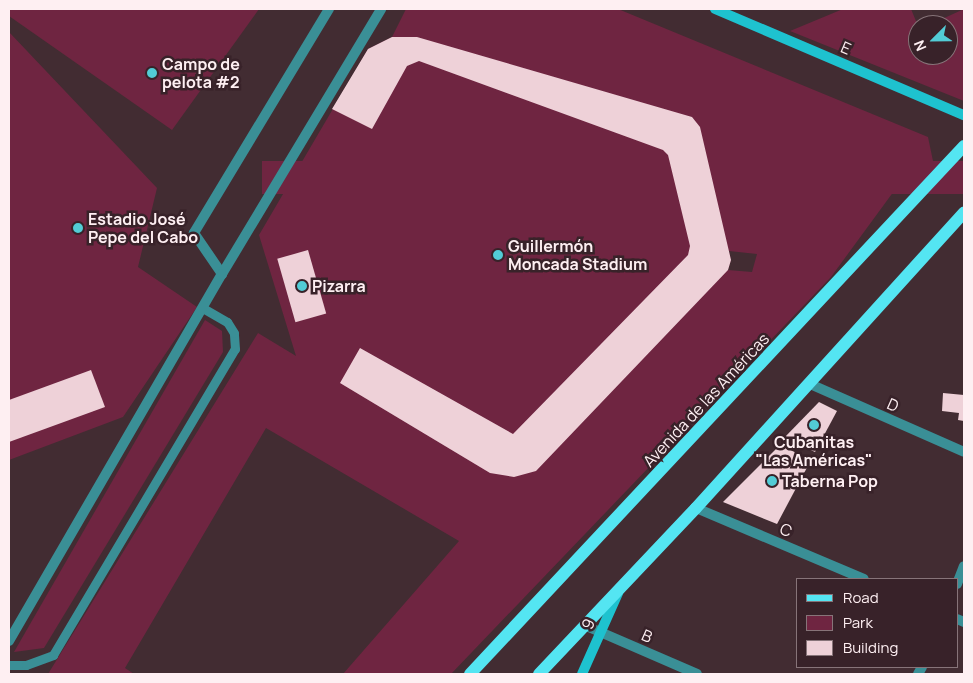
<!DOCTYPE html>
<meta charset="utf-8">
<style>
body{margin:0}
#map{position:relative;width:973px;height:683px;overflow:hidden;background:#422c32;font-family:Manrope,sans-serif}
div>[style]{position:absolute}
[style*='--x']{left:calc(var(--x)*1px);top:calc(var(--y)*1px);width:calc(var(--w)*1px);rotate:calc(var(--a)*1deg)}
.green>*{inset:0;background:#6f2541;transform-origin:0 0}
.building>*{inset:0;background:#eed1d8;transform-origin:0 0}
.lane>*{height:9px;margin:-4.5px;padding:0 4.5px;transform-origin:4.5px;border-radius:4.5px;background:#3a8f96}
.street>*{height:10px;margin:-5px;padding:0 5px;transform-origin:5px;border-radius:5px;background:#3a8f96}
.secondary>*{height:10px;margin:-5px;padding:0 5px;transform-origin:5px;border-radius:5px;background:#1ec2cf}
.primary>*{height:12px;margin:-6px;padding:0 6px;transform-origin:6px;border-radius:6px;background:#54e5f2}
.dots>*{width:14px;height:14px;translate:-50% -50%;box-sizing:border-box;border:2px solid #382229;border-radius:50%}
span{translate:-50% -50%;white-space:nowrap;text-align:center;line-height:1.15;-webkit-text-stroke:5px #382229;paint-order:stroke}
.street-label{font-size:16px;color:#feeff2}
.poi-label{font-size:16px;color:#feeff2;font-weight:700}
.left{translate:0 -50%;text-align:left}
.frame{position:absolute;inset:0;border:10px solid #feeff2;pointer-events:none}
.legend{position:absolute;left:796px;top:578px;width:162px;height:90px;box-sizing:border-box;background:#382229;border:1px solid #877479;margin:0;padding:6px 9px;list-style:none;font-size:15px;color:#feeff2}
.legend li{display:flex;align-items:center;gap:10px;height:25px}
.legend b{width:25px;border:1px solid #877479}
.north{position:absolute;left:908px;top:15px;width:50px;height:50px;box-sizing:border-box;background:#382229;border:1px solid #877479;border-radius:50%;rotate:247deg;font-size:14px;font-weight:700;line-height:20px;text-align:center;color:#feeff2}
.north::after{content:'';display:block;margin:auto;width:18px;height:22px;background:#52ccd6;clip-path:polygon(50% 0,100% 100%,50% 72%,0 100%)}
</style>
<div id="map">
<div class="green">
<i style="clip-path:polygon(9px 9px,259px 9px,172px 130px,9px 16px)"></i>
<i style="clip-path:polygon(evenodd,406px 9px,618px 9px,928px 137px,933px 161px,905px 176px,831px 277px,451px 674px,343px 674px,459px 541px,266px 428px,125px 668px,134px 674px,48px 674px,258px 333px,296px 356px,259px 235px,368px 49px,392px 37px,406px 9px,729px 251px,757px 254px,752px 272px,728px 270px,731px 260px,729px 251px)"></i>
<i style="clip-path:polygon(843px 9px,911px 9px,918px 26px,918px 55px,948px 55px,948px 25px,929px 25px,964px 9px,964px 101px,790px 31px)"></i>
<i style="clip-path:polygon(9px 32px,157px 188px,138px 267px,197px 307px,123px 417px,9px 460px)"></i>
<i style="left:964px;top:161px;width:33px;height:702px;rotate:90deg"></i>
<i style="clip-path:polygon(205px 320px,222px 331px,223px 352px,44px 648px,14px 652px)"></i>
</div>
<div class="building">
<i style="clip-path:polygon(392px 37px,417px 37px,692px 117px,700px 127px,731px 260px,728px 270px,536px 471px,514px 477px,490px 473px,340px 383px,360px 348px,513px 434px,688px 255px,690px 246px,668px 155px,663px 150px,419px 61px,407px 66px,372px 129px,332px 109px,368px 49px)"></i>
<i style="left:308px;top:250px;width:66px;height:32px;rotate:74deg"></i>
<i style="clip-path:polygon(91px 370px,105px 407px,9px 442px,9px 400px)"></i>
<i style="clip-path:polygon(943px 393px,964px 395px,964px 421px,958px 420px,959px 413px,942px 411px)"></i>
<i style="clip-path:polygon(819px 402px,837px 411px,815px 452px,784px 438px)"></i>
<i style="clip-path:polygon(780px 445px,811px 460px,777px 524px,723px 502px)"></i>
</div>
<div class="lane">
<i style="--x:9;--y:665;--w:17;--a:0"></i>
<i style="--x:26;--y:665;--w:29;--a:-20"></i>
<i style="--x:53;--y:655;--w:356;--a:-59.3"></i>
<i style="--x:235;--y:349;--w:16;--a:-94"></i>
<i style="--x:234;--y:333;--w:13;--a:-122"></i>
<i style="--x:227;--y:322;--w:28;--a:-150"></i>
</div>
<div class="street">
<i style="--x:329;--y:9;--w:262;--a:121.1"></i>
<i style="--x:194;--y:233;--w:50;--a:55.7"></i>
<i style="--x:222;--y:274;--w:309;--a:-59"></i>
<i style="--x:810;--y:384;--w:168;--a:23.8"></i>
<i style="--x:696;--y:508;--w:182;--a:22.9"></i>
<i style="--x:957;--y:584;--w:19;--a:-69"></i>
<i style="--x:957;--y:619;--w:8;--a:23"></i>
<i style="--x:584;--y:625;--w:123;--a:23.4"></i>
<i style="--x:9;--y:641;--w:424;--a:-59.9"></i>
<i style="--x:918;--y:674;--w:8;--a:-60"></i>
</div>
<div class="secondary">
<i style="--x:715;--y:9;--w:271;--a:23.1"></i>
<i style="--x:582;--y:674;--w:89;--a:-66"></i>
</div>
<div class="primary">
<i style="--x:470;--y:674;--w:723;--a:-46.91"></i>
<i style="--x:539;--y:674;--w:228;--a:-46.6"></i>
<i style="--x:696;--y:508;--w:399;--a:-47.8"></i>
</div>
<div class="dots">
<i style="left:152px;top:73px;background:#52ccd6"></i>
<i style="left:78px;top:228px;background:#52ccd6"></i>
<i style="left:498px;top:255px;background:#52ccd6"></i>
<i style="left:302px;top:286px;background:#52ccd6"></i>
<i style="left:814px;top:425px;background:#52ccd6"></i>
<i style="left:772px;top:481px;background:#52ccd6"></i>
</div>
<div class="street-label">
<span style="left:846px;top:48px;rotate:23deg">E</span>
<span style="left:706px;top:400px;rotate:-47deg">Avenida de las Américas</span>
<span style="left:893px;top:405px;rotate:24deg">D</span>
<span style="left:786px;top:530px;rotate:23deg">C</span>
<span style="left:588px;top:624px;rotate:-65deg">9</span>
<span style="left:647px;top:636px;rotate:24deg">B</span>
</div>
<div class="poi-label">
<span class="left" style="left:162px;top:73px">Campo de<br>pelota #2</span>
<span class="left" style="left:88px;top:228px">Estadio José<br>Pepe del Cabo</span>
<span class="left" style="left:508px;top:255px">Guillermón<br>Moncada Stadium</span>
<span class="left" style="left:312px;top:286px">Pizarra</span>
<span style="left:814px;top:451px">Cubanitas<br>"Las Américas"</span>
<span class="left" style="left:782px;top:481px">Taberna Pop</span>
</div>
<div class="frame"></div>
<ul class="legend">
<li><b style="height:6px;background:#54e5f2"></b>Road</li>
<li><b style="height:14px;background:#6f2541"></b>Park</li>
<li><b style="height:14px;background:#eed1d8"></b>Building</li>
</ul>
<div class="north">N</div>
</div>
